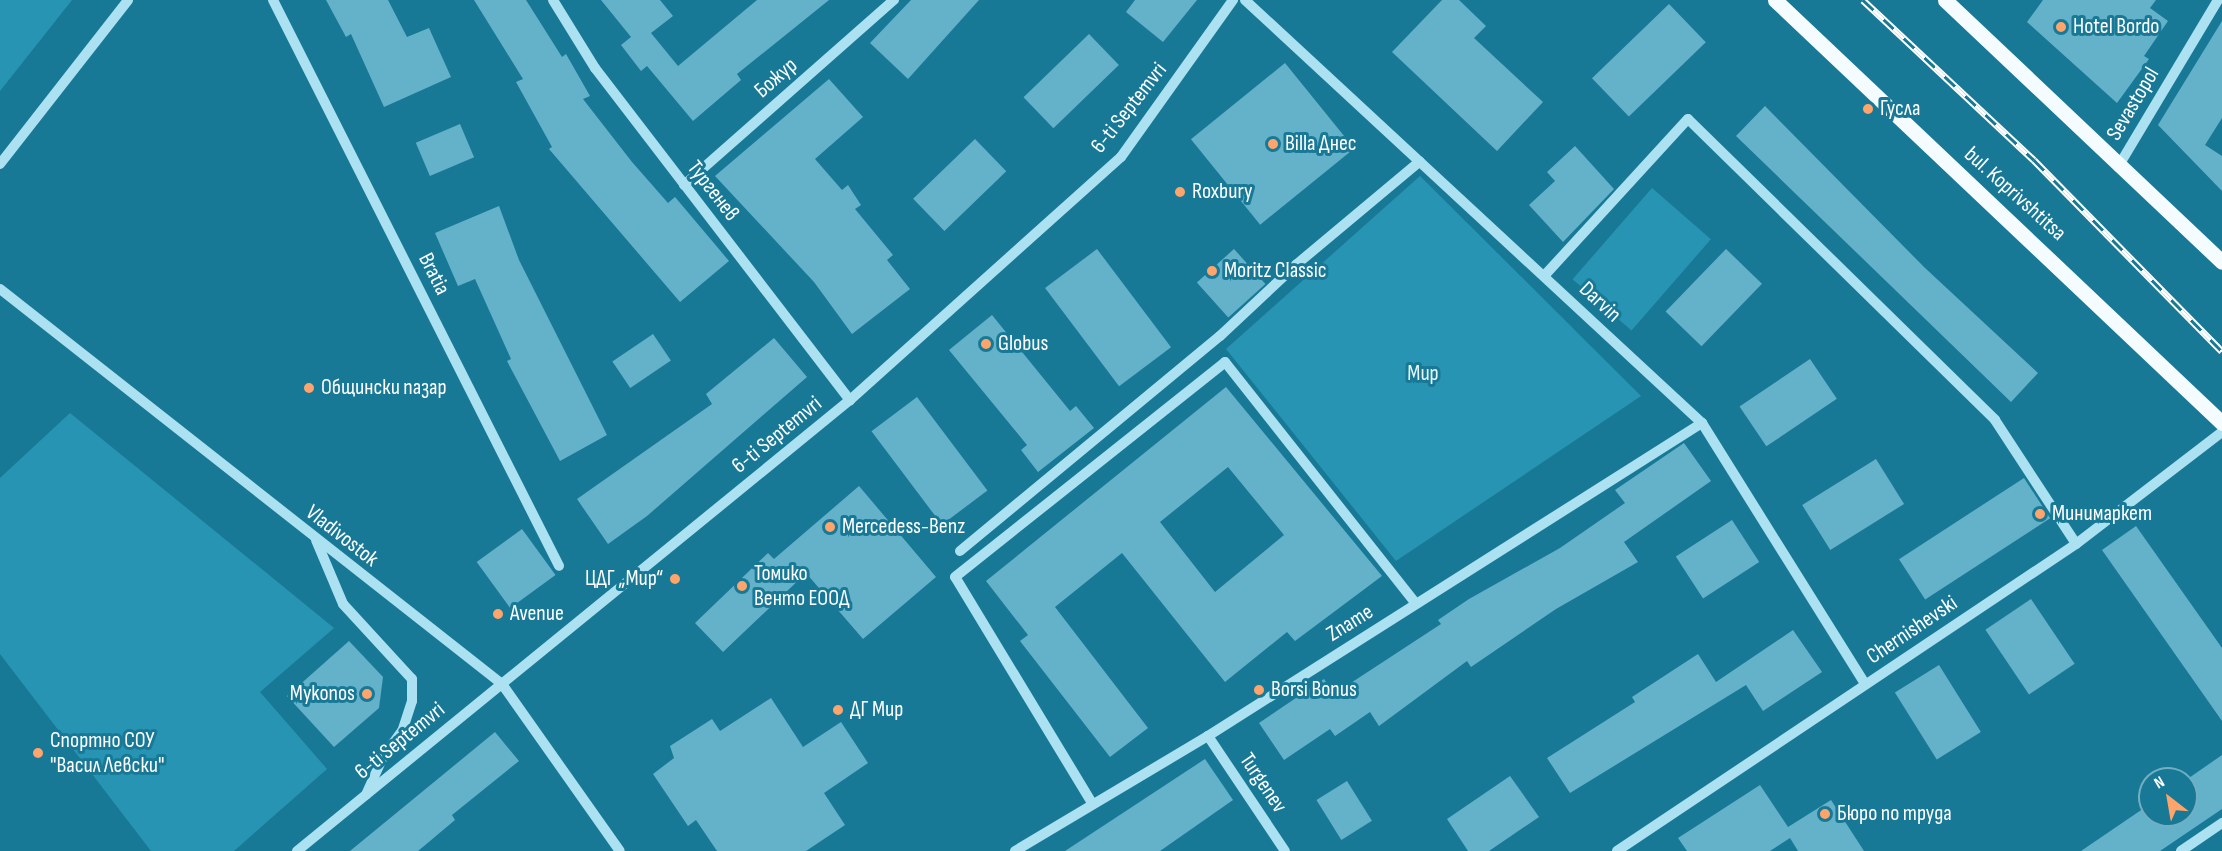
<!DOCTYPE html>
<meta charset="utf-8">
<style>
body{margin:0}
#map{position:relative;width:2222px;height:851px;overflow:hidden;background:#187997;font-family:"Sofia Sans Condensed",sans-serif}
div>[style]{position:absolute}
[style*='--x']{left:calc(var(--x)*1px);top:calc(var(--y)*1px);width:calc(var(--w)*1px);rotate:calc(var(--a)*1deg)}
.green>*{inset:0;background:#2894b4;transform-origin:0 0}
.building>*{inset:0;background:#63b2ca;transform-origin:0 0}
.minor>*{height:10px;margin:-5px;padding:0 5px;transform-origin:5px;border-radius:5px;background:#abe1f1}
.major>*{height:15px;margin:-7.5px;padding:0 7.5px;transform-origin:7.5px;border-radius:7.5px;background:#f5fcff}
.rail>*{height:7px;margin-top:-3.5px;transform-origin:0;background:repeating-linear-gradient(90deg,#187997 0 14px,#fff 0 28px);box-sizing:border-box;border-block:2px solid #fff}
.dots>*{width:16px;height:16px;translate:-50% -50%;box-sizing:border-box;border:3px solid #187997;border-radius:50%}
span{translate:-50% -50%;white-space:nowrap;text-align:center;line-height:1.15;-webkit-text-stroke:6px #187997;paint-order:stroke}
.poi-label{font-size:22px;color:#fff}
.left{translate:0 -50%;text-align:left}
.right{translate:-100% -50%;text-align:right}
.street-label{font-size:22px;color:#fff}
.park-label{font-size:22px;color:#e5f7fd}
.north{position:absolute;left:2138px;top:767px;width:60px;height:60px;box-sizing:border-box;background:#187997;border:2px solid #74afc1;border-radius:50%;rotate:329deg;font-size:16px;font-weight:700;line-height:24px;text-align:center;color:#fff}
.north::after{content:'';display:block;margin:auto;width:21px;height:27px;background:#ffa56b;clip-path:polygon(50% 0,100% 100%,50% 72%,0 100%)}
</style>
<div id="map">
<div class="green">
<i style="clip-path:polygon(0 0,72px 0,0 91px)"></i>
<i style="clip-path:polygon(1420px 176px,1641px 396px,1396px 561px,1226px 349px)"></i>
<i style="left:1652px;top:188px;width:78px;height:121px;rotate:41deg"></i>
<i style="clip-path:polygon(70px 413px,334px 628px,260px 692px,327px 769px,234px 851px,151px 851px,0 654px,0 478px)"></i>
</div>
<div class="building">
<i style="clip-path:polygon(326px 0,388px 0,407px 37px,429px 28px,451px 77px,384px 107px,351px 34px,346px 37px)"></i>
<i style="clip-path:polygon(474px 0,526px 0,562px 57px,566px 54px,590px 96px,583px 99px,632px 162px,668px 203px,675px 197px,729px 261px,680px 302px,549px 149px,552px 147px,516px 82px,523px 79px)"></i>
<i style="clip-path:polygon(601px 0,660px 0,673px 16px,651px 33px,678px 66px,757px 0,829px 0,737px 74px,741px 80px,693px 121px,647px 66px,641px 71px,621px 45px,631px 37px)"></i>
<i style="clip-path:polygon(911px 0,979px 0,908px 79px,870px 43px)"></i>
<i style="clip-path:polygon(1135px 0,1197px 0,1163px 42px,1126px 12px)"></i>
<i style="clip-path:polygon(1442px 0,1459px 0,1486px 26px,1474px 38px,1543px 102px,1497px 151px,1392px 52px)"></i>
<i style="clip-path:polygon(2043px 0,2156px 0,2150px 8px,2168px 21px,2144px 56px,2149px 59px,2117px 103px,2027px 22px)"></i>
<i style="left:1669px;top:4px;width:53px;height:107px;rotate:46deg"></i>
<i style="clip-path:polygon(2222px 21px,2222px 118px,2205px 145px,2222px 156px,2222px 191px,2158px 125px)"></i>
<i style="left:1089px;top:34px;width:43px;height:91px;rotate:46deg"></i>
<i style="left:1285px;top:63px;width:110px;height:121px;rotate:51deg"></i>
<i style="clip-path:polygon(829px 79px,863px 117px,815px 159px,842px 190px,848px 185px,861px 205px,855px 209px,893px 255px,887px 260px,910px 289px,852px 334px,814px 282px,715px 176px)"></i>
<i style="clip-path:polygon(1765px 106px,1924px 267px,2038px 373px,2011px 402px,1736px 136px)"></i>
<i style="left:460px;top:124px;width:36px;height:48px;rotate:67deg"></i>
<i style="left:975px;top:139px;width:45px;height:86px;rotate:46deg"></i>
<i style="clip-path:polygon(1575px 146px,1614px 189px,1563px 242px,1529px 205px,1555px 181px,1547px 172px)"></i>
<i style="clip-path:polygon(499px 206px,519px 260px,607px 435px,560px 461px,507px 361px,511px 359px,475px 279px,458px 286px,435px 233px)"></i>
<i style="left:1097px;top:249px;width:123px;height:65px;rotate:53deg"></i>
<i style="left:1234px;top:249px;width:47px;height:50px;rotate:48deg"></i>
<i style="left:1726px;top:249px;width:50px;height:87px;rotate:44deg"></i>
<i style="clip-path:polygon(992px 315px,1070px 411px,1076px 406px,1094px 428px,1038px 472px,1021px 450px,1027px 445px,949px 350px)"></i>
<i style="left:653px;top:334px;width:32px;height:49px;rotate:56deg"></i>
<i style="clip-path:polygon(774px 338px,807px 377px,647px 516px,608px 544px,577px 499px,712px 404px,706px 394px)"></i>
<i style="left:1810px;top:359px;width:48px;height:85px;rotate:56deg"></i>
<i style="clip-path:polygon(evenodd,1226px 387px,1382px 576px,1295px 641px,1287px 632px,1225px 682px,1122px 553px,1055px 607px,1148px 728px,1110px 757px,1020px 641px,1028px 635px,986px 581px,1226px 387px,1228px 467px,1284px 535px,1215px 592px,1160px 522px,1228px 467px)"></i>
<i style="left:917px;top:397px;width:117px;height:57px;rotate:53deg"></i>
<i style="clip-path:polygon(1684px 443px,1711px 481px,1624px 542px,1638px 562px,1556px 609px,1471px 667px,1467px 661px,1379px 726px,1370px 712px,1335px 736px,1330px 729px,1284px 760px,1259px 723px,1324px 679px,1334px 694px,1441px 624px,1438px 620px,1469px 599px,1560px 548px,1625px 503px,1615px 490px)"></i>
<i style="left:1876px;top:459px;width:53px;height:87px;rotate:58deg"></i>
<i style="left:2024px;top:478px;width:48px;height:149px;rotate:57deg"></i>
<i style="clip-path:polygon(859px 486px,936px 577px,863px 639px,806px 573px,723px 652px,695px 623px,768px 553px,774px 559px)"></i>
<i style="left:1732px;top:520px;width:50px;height:67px;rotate:57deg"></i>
<i style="clip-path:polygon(2136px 526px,2222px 648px,2222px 721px,2102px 550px)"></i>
<i style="left:522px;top:529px;width:57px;height:56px;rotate:54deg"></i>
<i style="left:2031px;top:599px;width:78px;height:55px;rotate:56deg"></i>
<i style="clip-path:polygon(1793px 630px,1822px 672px,1763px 711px,1746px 685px,1570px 793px,1547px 758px,1635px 702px,1632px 697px,1698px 654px,1716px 682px)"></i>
<i style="clip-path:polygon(349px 641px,383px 677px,379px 708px,334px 747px,287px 696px)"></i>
<i style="left:1939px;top:665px;width:79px;height:52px;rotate:58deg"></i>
<i style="clip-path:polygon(771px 698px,803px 747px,841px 722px,868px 763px,824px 793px,845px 825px,806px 851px,717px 851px,696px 820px,688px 826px,653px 774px,674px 758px,670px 746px,712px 719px,720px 731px)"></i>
<i style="clip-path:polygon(495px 732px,519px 761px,452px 815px,455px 820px,430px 841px,418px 851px,350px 851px)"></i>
<i style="clip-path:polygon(2222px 755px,2222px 809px,2160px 851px,2081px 851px,2150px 804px,2150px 815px,2186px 815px,2186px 780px)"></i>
<i style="clip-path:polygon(1205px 759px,1233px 800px,1160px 851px,1065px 851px)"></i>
<i style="clip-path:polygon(1510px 776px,1539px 817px,1489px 851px,1468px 851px,1447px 819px)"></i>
<i style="left:1347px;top:781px;width:47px;height:36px;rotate:58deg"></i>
<i style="clip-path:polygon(1760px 785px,1788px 827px,1831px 800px,1864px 851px,1798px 851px,1790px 838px,1770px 851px,1687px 851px,1678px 838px)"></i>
</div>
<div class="minor">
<i style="--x:273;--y:0;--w:634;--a:63.19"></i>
<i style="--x:553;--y:0;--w:80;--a:58.3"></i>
<i style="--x:595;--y:68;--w:419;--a:52.5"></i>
<i style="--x:1245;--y:0;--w:623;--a:42.79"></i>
<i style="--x:1702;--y:423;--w:308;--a:58"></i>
<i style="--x:0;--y:164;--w:208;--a:-52"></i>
<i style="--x:2118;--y:167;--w:195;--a:-59.1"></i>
<i style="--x:684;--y:185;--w:280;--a:-41.4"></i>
<i style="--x:1544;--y:276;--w:213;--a:-47.5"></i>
<i style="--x:1688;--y:119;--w:430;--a:44.4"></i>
<i style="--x:1995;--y:420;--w:148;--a:56.8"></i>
<i style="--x:0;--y:289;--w:639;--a:38.2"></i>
<i style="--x:502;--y:684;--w:204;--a:54.8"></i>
<i style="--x:316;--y:540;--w:69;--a:67.1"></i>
<i style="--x:343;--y:604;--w:102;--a:47.4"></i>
<i style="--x:412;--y:679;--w:22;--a:90"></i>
<i style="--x:412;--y:701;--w:32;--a:108"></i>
<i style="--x:402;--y:731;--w:34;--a:126"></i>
<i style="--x:382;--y:759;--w:39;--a:114"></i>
<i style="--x:960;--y:551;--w:337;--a:-39.6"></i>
<i style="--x:1220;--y:336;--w:105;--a:-43.1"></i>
<i style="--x:1297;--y:264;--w:160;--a:-39.9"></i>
<i style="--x:1208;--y:736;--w:138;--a:56.2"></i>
<i style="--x:1092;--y:803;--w:264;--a:-121.2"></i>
<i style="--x:955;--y:577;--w:345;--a:-38.5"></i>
<i style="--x:1225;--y:362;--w:308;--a:51.7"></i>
<i style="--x:297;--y:851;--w:714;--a:-39.2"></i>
<i style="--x:850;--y:400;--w:364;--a:-41.9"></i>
<i style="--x:1121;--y:157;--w:193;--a:-54.5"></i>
<i style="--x:1015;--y:851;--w:225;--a:-30.8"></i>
<i style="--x:1208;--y:736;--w:585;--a:-32.36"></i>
<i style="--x:1617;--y:851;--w:552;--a:-33.78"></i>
<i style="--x:2076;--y:544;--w:184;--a:-37.5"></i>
<i style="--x:2181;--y:851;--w:50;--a:-34.3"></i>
</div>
<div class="major">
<i style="--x:1775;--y:0;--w:615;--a:43.42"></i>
<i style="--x:1945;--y:0;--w:381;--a:43.4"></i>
</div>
<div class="rail">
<i style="--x:1863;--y:0;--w:234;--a:43.1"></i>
<i style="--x:2034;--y:160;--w:268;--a:45.5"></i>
</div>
<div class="dots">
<i style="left:2061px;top:27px;background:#ffa56b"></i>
<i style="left:1868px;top:109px;background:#ffa56b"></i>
<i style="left:1273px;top:144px;background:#ffa56b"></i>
<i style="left:1180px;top:192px;background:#ffa56b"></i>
<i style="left:1212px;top:271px;background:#ffa56b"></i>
<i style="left:986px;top:344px;background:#ffa56b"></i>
<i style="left:309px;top:388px;background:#ffa56b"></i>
<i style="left:2040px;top:514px;background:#ffa56b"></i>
<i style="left:830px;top:527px;background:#ffa56b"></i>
<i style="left:675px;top:579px;background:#ffa56b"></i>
<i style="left:742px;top:586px;background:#ffa56b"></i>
<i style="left:498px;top:614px;background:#ffa56b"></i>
<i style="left:1259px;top:690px;background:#ffa56b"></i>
<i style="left:367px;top:694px;background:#ffa56b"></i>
<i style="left:838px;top:710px;background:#ffa56b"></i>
<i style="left:38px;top:753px;background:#ffa56b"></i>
<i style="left:1825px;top:814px;background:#ffa56b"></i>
</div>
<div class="poi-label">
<span class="left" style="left:2073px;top:27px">Hotel Bordo</span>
<span class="left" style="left:1880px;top:109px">Гусла</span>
<span class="left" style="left:1285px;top:144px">Billa Днес</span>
<span class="left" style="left:1192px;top:192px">Roxbury</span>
<span class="left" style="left:1224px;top:271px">Moritz Classic</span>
<span class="left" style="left:998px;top:344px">Globus</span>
<span class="left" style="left:321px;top:388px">Общински пазар</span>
<span class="left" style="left:2052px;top:514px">Минимаркет</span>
<span class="left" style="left:842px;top:527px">Mercedess-Benz</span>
<span class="left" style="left:754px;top:586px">Томико<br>Венто ЕООД</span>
<span class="right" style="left:663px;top:579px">ЦДГ „Мир“</span>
<span class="left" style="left:510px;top:614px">Avenue</span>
<span class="left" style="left:1271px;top:690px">Borsi Bonus</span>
<span class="right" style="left:355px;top:694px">Mykonos</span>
<span class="left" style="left:850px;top:710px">ДГ Мир</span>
<span class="left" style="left:50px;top:753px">Спортно СОУ<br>"Васил Левски"</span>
<span class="left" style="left:1837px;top:814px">Бюро по труда</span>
</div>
<div class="street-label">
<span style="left:776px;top:78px;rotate:-41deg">Божур</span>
<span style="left:2133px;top:104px;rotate:-59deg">Sevastopol</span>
<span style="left:1129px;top:108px;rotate:-52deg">6-ti Septemvri</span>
<span style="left:713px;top:191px;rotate:52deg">Тургенев</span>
<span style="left:2015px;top:194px;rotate:42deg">bul. Koprivshtitsa</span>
<span style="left:434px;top:274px;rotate:63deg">Bratia</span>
<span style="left:1600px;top:302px;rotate:43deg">Darvin</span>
<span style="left:777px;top:435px;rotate:-39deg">6-ti Septemvri</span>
<span style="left:342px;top:536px;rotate:38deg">Vladivostok</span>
<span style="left:1350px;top:623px;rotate:-32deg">Zname</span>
<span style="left:1912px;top:630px;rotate:-34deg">Chernishevski</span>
<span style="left:400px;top:741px;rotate:-39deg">6-ti Septemvri</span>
<span style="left:1263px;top:783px;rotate:56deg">Turgenev</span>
</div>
<div class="park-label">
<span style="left:1423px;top:374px">Мир</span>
</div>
<div class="north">N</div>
</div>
